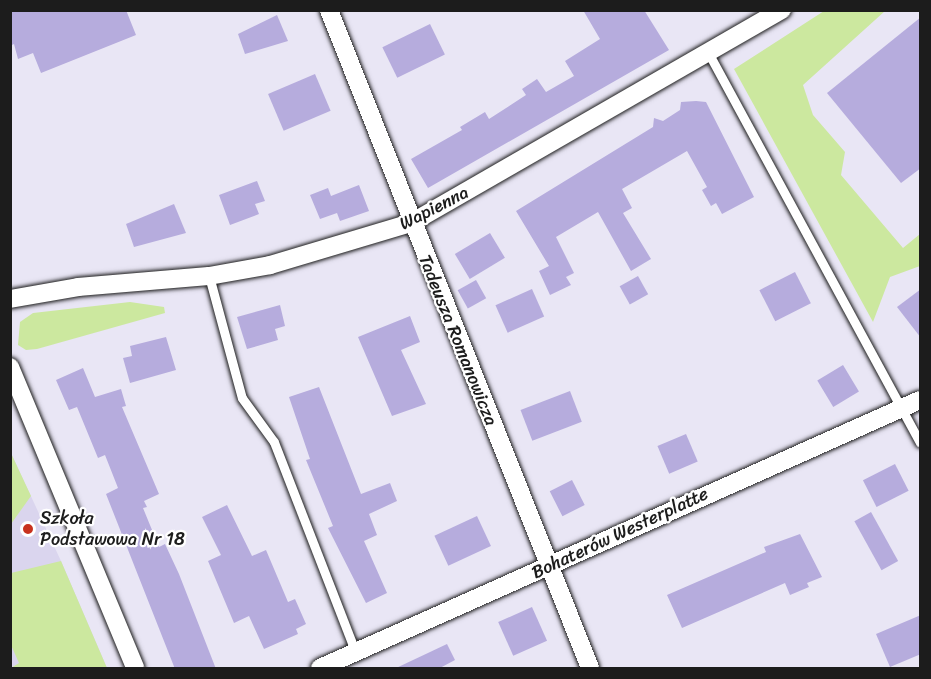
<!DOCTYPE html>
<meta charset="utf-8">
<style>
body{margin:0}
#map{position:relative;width:931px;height:679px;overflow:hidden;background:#e9e6f5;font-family:Sriracha,sans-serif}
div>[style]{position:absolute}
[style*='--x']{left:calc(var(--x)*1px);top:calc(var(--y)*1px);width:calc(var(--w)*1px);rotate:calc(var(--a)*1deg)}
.built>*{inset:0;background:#dad5ee}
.green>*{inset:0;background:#cce89f}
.building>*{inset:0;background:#b6acdd;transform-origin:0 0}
.roads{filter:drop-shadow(0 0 2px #1c1c1c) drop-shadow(0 0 2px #1c1c1c)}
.lane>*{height:9px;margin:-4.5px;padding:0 4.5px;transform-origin:4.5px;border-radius:4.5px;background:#fff}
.street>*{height:18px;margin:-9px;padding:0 9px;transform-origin:9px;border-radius:9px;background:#fff}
.dots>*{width:16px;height:16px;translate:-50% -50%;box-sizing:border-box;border:3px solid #fff;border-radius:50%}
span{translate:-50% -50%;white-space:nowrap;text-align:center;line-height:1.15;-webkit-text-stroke:4.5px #fff;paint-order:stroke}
.street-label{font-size:18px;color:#1c1c1c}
.poi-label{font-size:18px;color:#1c1c1c}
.left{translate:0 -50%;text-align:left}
.frame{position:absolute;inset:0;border:12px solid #1c1c1c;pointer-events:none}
</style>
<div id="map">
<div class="built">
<i style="clip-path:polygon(10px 451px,61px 561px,107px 668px,11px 668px)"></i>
</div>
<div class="green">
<i style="clip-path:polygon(824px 11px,885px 11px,803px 85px,813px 115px,845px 152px,841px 175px,903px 248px,920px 234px,920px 266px,890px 277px,873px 322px,734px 69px)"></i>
<i style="clip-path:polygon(130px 302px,164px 307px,165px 313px,37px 349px,26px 350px,18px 345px,20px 322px,33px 313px)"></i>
<i style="clip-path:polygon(10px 451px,31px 496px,11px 524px,10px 524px)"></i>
<i style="clip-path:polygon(61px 561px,107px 668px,11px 668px,19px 663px,11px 645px,11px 573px)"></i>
</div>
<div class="building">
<i style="clip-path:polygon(10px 10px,126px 10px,136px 35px,41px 73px,33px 53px,18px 59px,14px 44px,10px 46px)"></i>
<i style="clip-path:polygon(583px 10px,644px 10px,669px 50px,428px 188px,411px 159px,462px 130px,460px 127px,485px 112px,489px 119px,526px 95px,522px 89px,537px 79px,546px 92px,574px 76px,565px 61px,600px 39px)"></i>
<i style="clip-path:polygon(277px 15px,288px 41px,245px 54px,238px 34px)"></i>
<i style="clip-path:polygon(921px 17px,921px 168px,901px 183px,827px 93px)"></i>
<i style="left:430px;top:24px;width:34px;height:53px;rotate:64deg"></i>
<i style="left:315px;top:74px;width:40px;height:51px;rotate:67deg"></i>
<i style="clip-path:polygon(696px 101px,706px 102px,754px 197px,722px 214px,716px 203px,711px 206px,702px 190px,707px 187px,687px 151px,622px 189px,632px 208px,623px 213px,651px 259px,631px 271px,598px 212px,556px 237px,574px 273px,566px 277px,571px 285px,550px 295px,539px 271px,549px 266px,516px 211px,653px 127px,654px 118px,663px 121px,680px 110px,681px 102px)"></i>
<i style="clip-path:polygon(257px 181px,265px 201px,255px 204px,259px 214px,230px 225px,219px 195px)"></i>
<i style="clip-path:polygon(359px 185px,369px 211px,340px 221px,337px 213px,320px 219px,310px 195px,328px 188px,331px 196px)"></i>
<i style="clip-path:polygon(174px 204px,186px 233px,134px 247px,126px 224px)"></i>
<i style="left:490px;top:233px;width:29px;height:41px;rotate:59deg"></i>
<i style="left:795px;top:272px;width:35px;height:40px;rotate:63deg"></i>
<i style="left:638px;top:276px;width:21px;height:21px;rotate:61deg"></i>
<i style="left:476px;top:280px;width:21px;height:21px;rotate:61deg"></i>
<i style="left:532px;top:289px;width:30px;height:40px;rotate:66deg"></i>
<i style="clip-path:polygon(921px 289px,921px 338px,897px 307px)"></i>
<i style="clip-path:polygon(280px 305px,285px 326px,275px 329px,278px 340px,247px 349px,237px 317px)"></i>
<i style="clip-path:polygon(410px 316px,420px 342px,401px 350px,426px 404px,392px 416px,358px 337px)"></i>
<i style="clip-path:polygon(166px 337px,176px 370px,130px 383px,123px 358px,132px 356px,130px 346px)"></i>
<i style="left:843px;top:365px;width:31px;height:30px;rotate:59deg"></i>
<i style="clip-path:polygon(83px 368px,95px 397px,121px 389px,126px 406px,122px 407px,159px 494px,144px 501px,147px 507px,143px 508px,159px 547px,165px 544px,179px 574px,216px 669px,175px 669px,106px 494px,118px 488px,105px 455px,98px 458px,77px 407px,69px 410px,56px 380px)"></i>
<i style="clip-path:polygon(319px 387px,361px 494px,390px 483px,397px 501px,369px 514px,377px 535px,364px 541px,387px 593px,366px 603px,328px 528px,333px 526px,306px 460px,310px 459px,289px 397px)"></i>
<i style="left:570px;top:391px;width:33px;height:53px;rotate:69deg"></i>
<i style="left:686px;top:434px;width:30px;height:31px;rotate:67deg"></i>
<i style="left:895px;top:464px;width:30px;height:36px;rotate:63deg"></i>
<i style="left:572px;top:480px;width:28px;height:25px;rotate:63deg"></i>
<i style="clip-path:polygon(227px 505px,252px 556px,266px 550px,288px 602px,295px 599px,306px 624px,296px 629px,298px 634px,264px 649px,249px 616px,234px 623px,208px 561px,221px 555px,202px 517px)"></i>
<i style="left:871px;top:512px;width:56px;height:19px;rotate:61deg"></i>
<i style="left:477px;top:516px;width:33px;height:47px;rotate:65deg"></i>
<i style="clip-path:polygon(800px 534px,822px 577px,807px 583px,809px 587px,790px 595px,785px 583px,682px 628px,667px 595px,766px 552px,764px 547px)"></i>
<i style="left:532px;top:607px;width:37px;height:37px;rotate:66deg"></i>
<i style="clip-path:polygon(921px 615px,921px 654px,890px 667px,876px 634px)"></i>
<i style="clip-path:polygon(447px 644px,455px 660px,438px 669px,394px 669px)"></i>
</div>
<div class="roads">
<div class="lane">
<i style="--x:709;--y:54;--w:442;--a:61.5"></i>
<i style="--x:209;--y:276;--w:126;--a:74.9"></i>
<i style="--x:242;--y:398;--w:54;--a:54"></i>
<i style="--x:274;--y:442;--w:226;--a:68.8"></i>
</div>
<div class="street">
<i style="--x:329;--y:10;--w:708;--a:68.36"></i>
<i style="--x:10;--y:299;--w:69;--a:-10"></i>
<i style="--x:78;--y:287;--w:131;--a:-4.8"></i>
<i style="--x:209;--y:276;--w:62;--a:-10.2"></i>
<i style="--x:270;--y:265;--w:147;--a:-16.6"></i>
<i style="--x:411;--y:223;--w:428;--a:-29.9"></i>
<i style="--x:10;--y:367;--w:326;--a:67.4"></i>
<i style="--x:320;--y:668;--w:657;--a:-24.07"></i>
</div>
</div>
<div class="dots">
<i style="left:28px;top:529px;background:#c8321e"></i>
</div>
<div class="street-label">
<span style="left:434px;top:208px;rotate:-27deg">Wapienna</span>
<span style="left:458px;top:340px;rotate:68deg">Tadeusza Romanowicza</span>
<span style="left:620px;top:533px;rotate:-25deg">Bohaterów Westerplatte</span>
</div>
<div class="poi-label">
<span class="left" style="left:40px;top:529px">Szkoła<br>Podstawowa Nr 18</span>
</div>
<div class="frame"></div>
</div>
